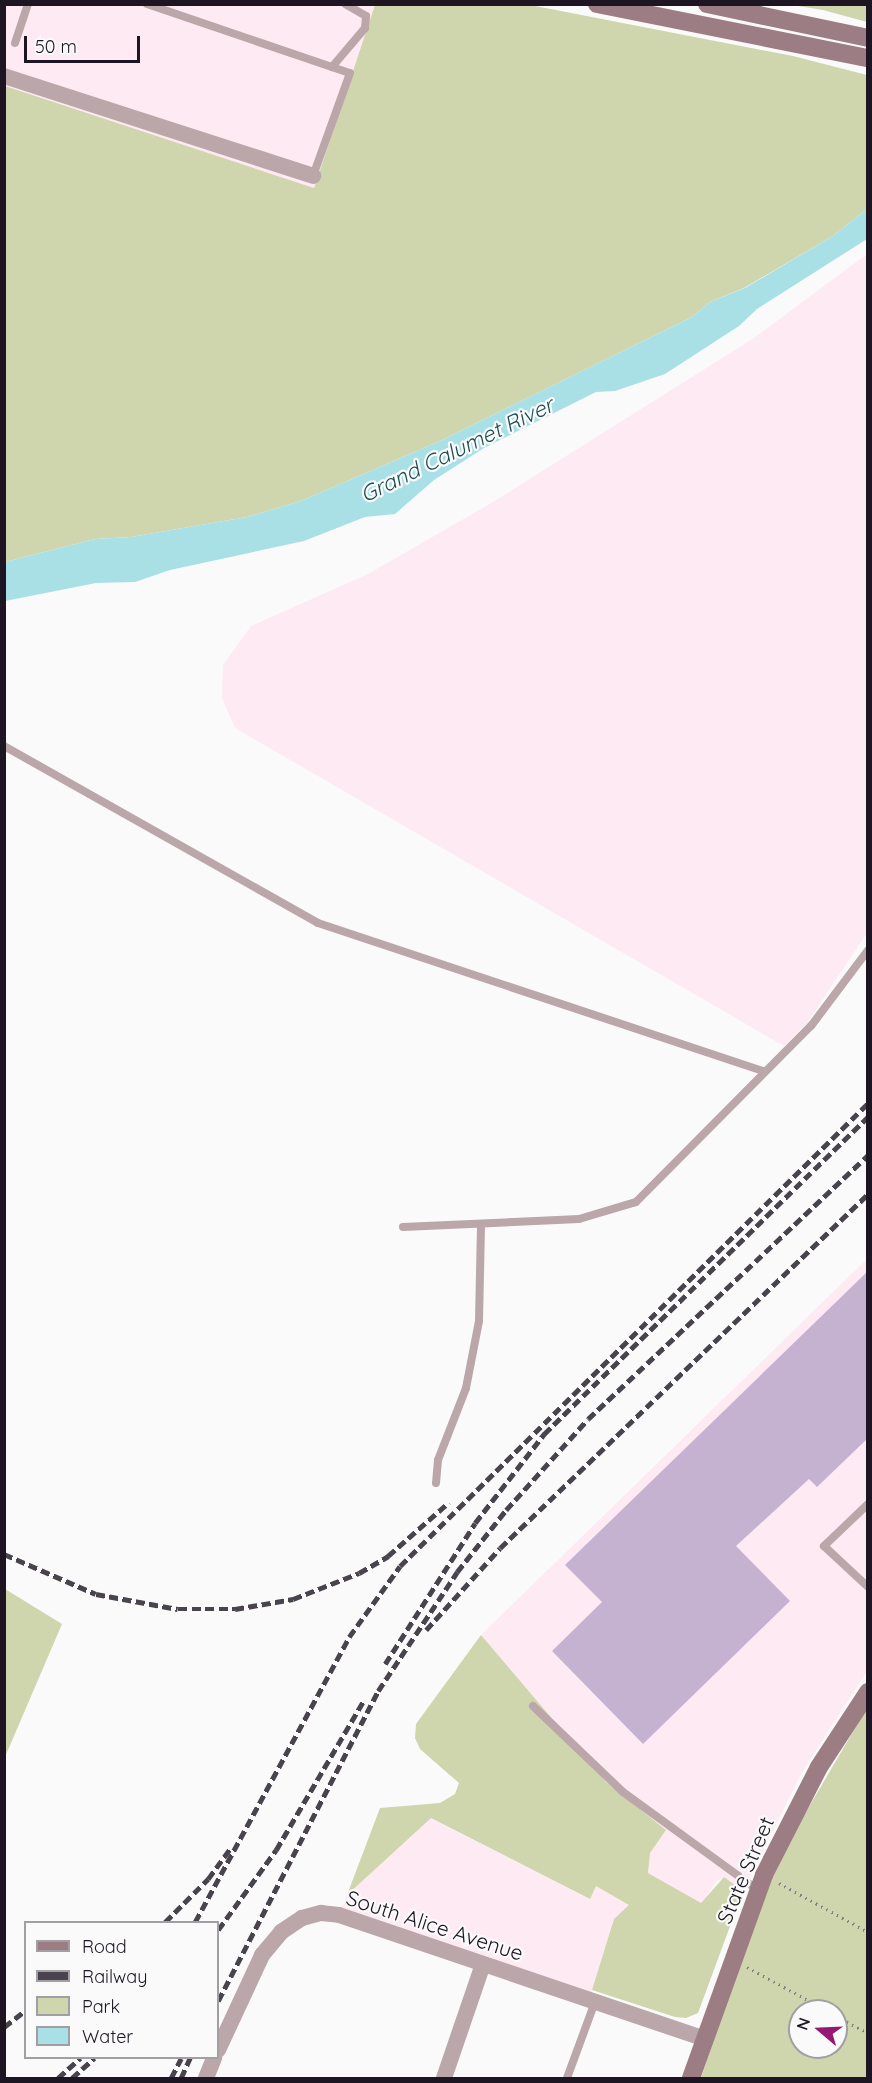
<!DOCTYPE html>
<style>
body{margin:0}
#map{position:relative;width:872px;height:2083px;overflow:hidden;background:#fafafa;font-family:Quicksand,sans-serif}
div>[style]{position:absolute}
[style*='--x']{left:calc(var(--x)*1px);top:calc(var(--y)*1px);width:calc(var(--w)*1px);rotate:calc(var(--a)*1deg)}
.industrial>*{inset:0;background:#feeaf3}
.green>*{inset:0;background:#cfd5ad}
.water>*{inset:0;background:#a9e0e6}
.building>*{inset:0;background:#c5b2d1}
.path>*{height:3px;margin-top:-1.5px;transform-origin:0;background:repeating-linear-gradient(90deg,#827f85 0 1.5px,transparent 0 6px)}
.lane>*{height:8px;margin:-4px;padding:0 4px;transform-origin:4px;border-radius:4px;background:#bba6aa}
.street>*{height:16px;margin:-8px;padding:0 8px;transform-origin:8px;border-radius:8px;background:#bba6aa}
.secondary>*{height:18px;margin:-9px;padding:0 9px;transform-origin:9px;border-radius:9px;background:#9c7d83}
.rail>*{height:4.5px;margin-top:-2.25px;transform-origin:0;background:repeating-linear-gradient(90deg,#48434c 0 9px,transparent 0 13.5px)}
span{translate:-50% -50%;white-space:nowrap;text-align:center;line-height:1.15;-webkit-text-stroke:4.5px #fafafa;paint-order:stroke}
.street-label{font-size:21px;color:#1d1622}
.water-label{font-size:22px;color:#1d4d52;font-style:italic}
.frame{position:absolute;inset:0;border:6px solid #1d1622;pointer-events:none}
.legend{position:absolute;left:24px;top:1921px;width:195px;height:138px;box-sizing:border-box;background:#fafafa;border:2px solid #a29fa4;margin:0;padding:8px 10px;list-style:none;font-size:18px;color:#1d1622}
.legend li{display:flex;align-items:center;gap:12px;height:30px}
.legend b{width:30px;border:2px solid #a29fa4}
.north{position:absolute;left:788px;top:1999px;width:60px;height:60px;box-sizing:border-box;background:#fafafa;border:2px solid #a29fa4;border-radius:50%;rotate:289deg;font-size:16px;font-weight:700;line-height:24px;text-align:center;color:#1d1622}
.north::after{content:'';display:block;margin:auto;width:21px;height:27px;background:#951872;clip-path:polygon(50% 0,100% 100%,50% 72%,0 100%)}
.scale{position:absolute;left:24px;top:36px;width:116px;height:27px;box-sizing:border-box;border:3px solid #1d1622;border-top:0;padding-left:8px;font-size:18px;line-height:21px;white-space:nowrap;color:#1d1622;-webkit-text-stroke:4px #fafafa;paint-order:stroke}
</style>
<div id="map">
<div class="industrial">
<i style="clip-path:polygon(5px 5px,375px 5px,314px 188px,5px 86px)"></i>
<i style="clip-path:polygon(867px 254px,867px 933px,807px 1023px,784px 1046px,235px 728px,222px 698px,223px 665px,251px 626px,368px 574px,493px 502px,754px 338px)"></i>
<i style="clip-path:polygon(867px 1259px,867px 1671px,801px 1774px,743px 1891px,724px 1877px,716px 1882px,701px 1904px,648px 1873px,650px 1853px,666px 1830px,606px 1782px,481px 1635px)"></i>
<i style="clip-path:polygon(430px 1818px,589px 1899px,595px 1885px,630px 1905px,614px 1919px,589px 2000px,339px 1915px,347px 1895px)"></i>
</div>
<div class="green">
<i style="clip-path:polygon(375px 5px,530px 5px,793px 56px,867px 75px,867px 209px,833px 236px,744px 288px,710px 302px,692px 317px,440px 441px,301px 501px,247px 517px,131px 537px,95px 539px,5px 562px,5px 86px,314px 188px)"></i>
<i style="clip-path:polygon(792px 5px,867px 5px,867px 22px,823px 10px)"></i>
<i style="clip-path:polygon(5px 1589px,62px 1624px,5px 1757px)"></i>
<i style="clip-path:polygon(481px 1635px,606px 1782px,666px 1830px,650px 1853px,648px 1873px,701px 1903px,724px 1877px,743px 1891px,698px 2013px,686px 2018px,675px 2017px,592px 1990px,614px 1919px,629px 1905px,596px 1886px,590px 1899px,431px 1818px,347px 1895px,380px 1808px,440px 1803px,455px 1794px,459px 1783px,420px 1749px,415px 1738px,416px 1724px)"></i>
<i style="clip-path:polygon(evenodd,867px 1708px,867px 2078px,701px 2078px,740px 1963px,733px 1959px,800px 1822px,867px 1708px,800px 2011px,836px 2011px,836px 2047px,800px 2047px,800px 2011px)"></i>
</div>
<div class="water">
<i style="clip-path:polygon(867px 209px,867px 239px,757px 309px,739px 326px,665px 374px,615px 391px,596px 392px,484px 448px,434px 480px,395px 514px,365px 517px,304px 541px,170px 570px,135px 582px,96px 583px,5px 601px,5px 562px,95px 539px,131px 537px,247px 517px,301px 501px,440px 441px,692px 317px,710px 302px,745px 288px,833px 236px)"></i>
</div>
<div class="building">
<i style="clip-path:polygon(867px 1272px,867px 1439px,817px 1487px,809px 1479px,736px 1546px,790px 1601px,643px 1744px,552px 1651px,602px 1602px,565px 1565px)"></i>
</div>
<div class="path">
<i style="--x:779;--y:1883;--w:102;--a:28.8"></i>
<i style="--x:747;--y:1967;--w:92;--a:28.5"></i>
<i style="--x:836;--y:2016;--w:36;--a:28"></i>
</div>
<div class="lane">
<i style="--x:147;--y:4;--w:214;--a:18.8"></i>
<i style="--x:350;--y:73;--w:109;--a:109.8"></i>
<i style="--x:15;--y:43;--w:41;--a:-71.6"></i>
<i style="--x:332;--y:67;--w:51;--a:-49.8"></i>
<i style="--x:365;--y:28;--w:12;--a:-85"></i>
<i style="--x:366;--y:16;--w:24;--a:-150"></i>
<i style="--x:4;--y:746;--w:360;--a:29.4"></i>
<i style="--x:318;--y:923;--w:469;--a:18.4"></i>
<i style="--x:403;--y:1227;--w:176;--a:-2.6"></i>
<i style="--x:579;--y:1219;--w:59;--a:-16.6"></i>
<i style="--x:636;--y:1202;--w:248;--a:-45.2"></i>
<i style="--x:811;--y:1026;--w:95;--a:-53.1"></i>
<i style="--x:436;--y:1483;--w:23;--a:-85"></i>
<i style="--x:438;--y:1460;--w:77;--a:-68.7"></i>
<i style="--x:466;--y:1388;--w:68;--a:-79"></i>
<i style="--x:479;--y:1321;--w:96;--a:-88.8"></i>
<i style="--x:868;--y:1504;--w:61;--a:136.3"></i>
<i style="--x:824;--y:1546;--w:60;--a:43"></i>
<i style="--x:533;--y:1706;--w:124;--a:43.7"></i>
<i style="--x:623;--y:1792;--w:167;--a:36"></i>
<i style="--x:567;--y:2078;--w:81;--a:-69.8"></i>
</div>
<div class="street">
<i style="--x:4;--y:76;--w:325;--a:17.9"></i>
<i style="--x:218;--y:2050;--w:105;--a:-65.1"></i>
<i style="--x:262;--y:1955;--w:30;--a:-50"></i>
<i style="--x:281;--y:1932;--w:25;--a:-34"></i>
<i style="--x:302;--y:1918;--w:20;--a:-15"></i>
<i style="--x:321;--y:1913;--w:18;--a:6"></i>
<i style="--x:339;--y:1915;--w:386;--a:18.7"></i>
<i style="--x:206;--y:2078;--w:22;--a:-68"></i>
<i style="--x:444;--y:2078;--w:120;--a:-71.1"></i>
</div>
<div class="secondary">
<i style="--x:597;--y:4;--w:276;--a:11.3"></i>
<i style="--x:707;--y:4;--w:165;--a:11.9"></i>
<i style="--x:691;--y:2078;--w:216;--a:-70.2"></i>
<i style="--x:764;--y:1875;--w:121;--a:-63"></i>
<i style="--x:819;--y:1767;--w:90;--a:-56.8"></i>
</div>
<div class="rail">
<i style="--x:4;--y:1554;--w:100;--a:23.5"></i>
<i style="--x:96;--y:1594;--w:83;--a:10.4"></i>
<i style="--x:178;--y:1609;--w:57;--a:0"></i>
<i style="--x:235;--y:1609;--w:59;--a:-9.8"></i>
<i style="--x:293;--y:1599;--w:71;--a:-21.5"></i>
<i style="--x:359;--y:1573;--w:34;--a:-30"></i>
<i style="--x:388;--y:1556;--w:81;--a:-41.5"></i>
<i style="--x:426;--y:1630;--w:110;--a:-47.9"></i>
<i style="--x:500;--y:1548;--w:511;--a:-43.89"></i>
<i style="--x:385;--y:1664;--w:167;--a:-57.4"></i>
<i style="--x:475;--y:1523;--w:113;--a:-52.2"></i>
<i style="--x:544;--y:1434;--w:453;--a:-44.4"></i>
<i style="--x:165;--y:1922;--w:61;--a:-45"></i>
<i style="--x:208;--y:1879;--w:37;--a:-54"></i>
<i style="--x:195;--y:1922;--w:324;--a:-61.6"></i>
<i style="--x:349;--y:1637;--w:87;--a:-54.3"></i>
<i style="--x:400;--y:1566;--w:658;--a:-44.69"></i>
<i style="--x:218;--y:1930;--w:99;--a:-54.1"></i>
<i style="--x:276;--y:1850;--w:174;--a:-59.6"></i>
<i style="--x:218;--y:2001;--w:349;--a:-62.7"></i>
<i style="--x:378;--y:1691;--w:143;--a:-56.4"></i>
<i style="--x:457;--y:1572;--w:79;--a:-51.7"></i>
<i style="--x:506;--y:1510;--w:122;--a:-48"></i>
<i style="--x:588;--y:1419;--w:385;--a:-43.3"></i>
<i style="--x:4;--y:2027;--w:28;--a:-38"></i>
<i style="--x:58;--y:2078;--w:30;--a:-42"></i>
<i style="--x:72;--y:2078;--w:30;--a:-42"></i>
<i style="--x:171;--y:2078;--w:22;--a:-63"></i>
<i style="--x:181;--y:2078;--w:22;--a:-66"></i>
</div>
<div class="street-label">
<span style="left:745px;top:1870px;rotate:-67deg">State Street</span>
<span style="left:435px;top:1925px;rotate:18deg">South Alice Avenue</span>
</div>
<div class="water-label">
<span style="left:457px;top:450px;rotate:-26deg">Grand Calumet River</span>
</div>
<div class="frame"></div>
<ul class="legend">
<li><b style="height:8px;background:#9c7d83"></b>Road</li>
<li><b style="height:8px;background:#48434c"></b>Railway</li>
<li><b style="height:16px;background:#cfd5ad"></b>Park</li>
<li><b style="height:16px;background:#a9e0e6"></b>Water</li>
</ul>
<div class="north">N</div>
<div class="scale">50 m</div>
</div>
